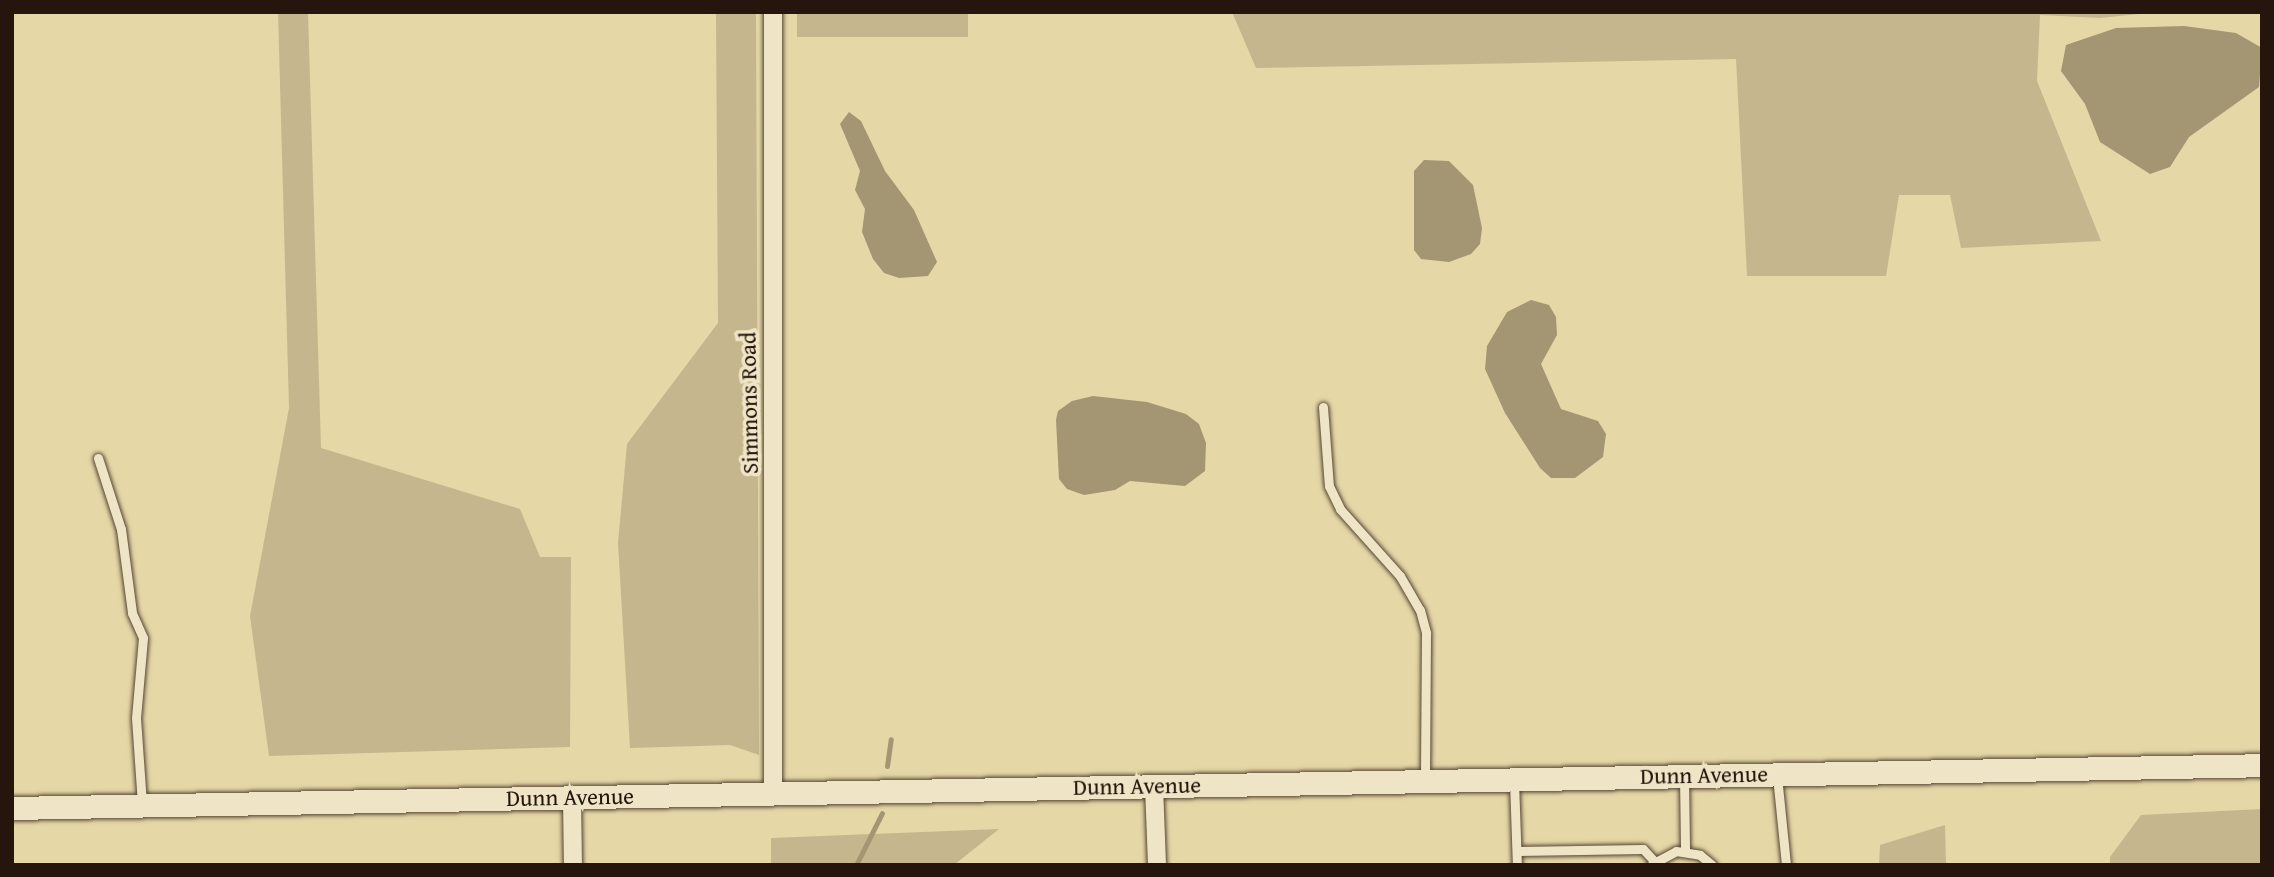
<!DOCTYPE html>
<style>
body{margin:0}
#map{position:relative;width:2274px;height:877px;overflow:hidden;background:#e6d7a7;font-family:"Gentium Book Plus",serif}
div>[style]{position:absolute}
[style*='--x']{left:calc(var(--x)*1px);top:calc(var(--y)*1px);width:calc(var(--w)*1px);rotate:calc(var(--a)*1deg)}
.green>*{inset:0;background:#c5b68d;transform-origin:0 0}
.water>*{inset:0;background:#a49573}
.stream>*{height:5px;margin:-2.5px;padding:0 2.5px;transform-origin:2.5px;border-radius:2.5px;background:#a49573}
.roads{filter:drop-shadow(0 0 2px #554634) drop-shadow(0 0 2px #554634)}
.service>*{height:9px;margin:-4.5px;padding:0 4.5px;transform-origin:4.5px;border-radius:4.5px;background:#efe5c6}
.minor>*{height:18px;margin:-9px;padding:0 9px;transform-origin:9px;border-radius:9px;background:#efe5c6}
.secondary>*{height:23px;margin:-11.5px;padding:0 11.5px;transform-origin:11.5px;border-radius:11.5px;background:#efe5c6}
span{translate:-50% -50%;white-space:nowrap;text-align:center;line-height:1.15;-webkit-text-stroke:7px #efe5c6;paint-order:stroke}
.street-label{font-size:23px;color:#25150d}
.frame{position:absolute;inset:0;border:14px solid #25150d;pointer-events:none}
</style>
<div id="map">
<div class="green">
<i style="clip-path:polygon(278px 12px,308px 12px,321px 448px,520px 509px,540px 557px,571px 557px,570px 747px,269px 756px,250px 616px,289px 408px)"></i>
<i style="clip-path:polygon(716px 12px,756px 12px,759px 755px,730px 745px,630px 748px,618px 543px,627px 444px,718px 323px)"></i>
<i style="left:797px;top:12px;width:171px;height:25px"></i>
<i style="clip-path:polygon(1232px 12px,2159px 12px,2100px 18px,2040px 15px,2037px 81px,2101px 241px,1961px 248px,1950px 195px,1899px 195px,1886px 276px,1747px 276px,1736px 59px,1256px 68px)"></i>
<i style="clip-path:polygon(2262px 809px,2262px 865px,2110px 865px,2110px 857px,2141px 815px)"></i>
<i style="clip-path:polygon(1945px 825px,1946px 865px,1879px 865px,1880px 845px)"></i>
<i style="clip-path:polygon(999px 829px,954px 865px,771px 865px,771px 838px)"></i>
</div>
<div class="water">
<i style="clip-path:polygon(2184px 26px,2236px 33px,2262px 48px,2259px 87px,2189px 137px,2170px 167px,2150px 174px,2100px 142px,2085px 104px,2061px 71px,2066px 45px,2116px 28px)"></i>
<i style="clip-path:polygon(849px 112px,861px 121px,885px 171px,914px 210px,937px 262px,928px 276px,899px 278px,884px 273px,873px 259px,862px 232px,865px 209px,855px 190px,860px 171px,840px 124px)"></i>
<i style="clip-path:polygon(1424px 160px,1449px 161px,1473px 185px,1482px 228px,1480px 244px,1471px 254px,1449px 262px,1421px 259px,1414px 250px,1414px 171px)"></i>
<i style="clip-path:polygon(1531px 300px,1549px 305px,1556px 317px,1557px 335px,1541px 364px,1561px 409px,1598px 421px,1606px 434px,1603px 457px,1575px 478px,1551px 478px,1540px 468px,1505px 413px,1485px 369px,1487px 346px,1507px 312px)"></i>
<i style="clip-path:polygon(1093px 396px,1147px 402px,1186px 414px,1199px 424px,1206px 443px,1205px 471px,1185px 486px,1130px 481px,1115px 490px,1084px 495px,1067px 489px,1059px 479px,1056px 420px,1058px 411px,1072px 401px)"></i>
</div>
<div class="stream">
<i style="--x:887;--y:766;--w:27;--a:-82"></i>
<i style="--x:856;--y:865;--w:58;--a:-63.4"></i>
</div>
<div class="roads">
<div class="service">
<i style="--x:1323;--y:407;--w:79;--a:85.7"></i>
<i style="--x:1329;--y:486;--w:25;--a:64"></i>
<i style="--x:1340;--y:509;--w:90;--a:48.2"></i>
<i style="--x:1400;--y:576;--w:39;--a:60"></i>
<i style="--x:1420;--y:610;--w:24;--a:75"></i>
<i style="--x:1426;--y:633;--w:146;--a:90.4"></i>
<i style="--x:98;--y:458;--w:75;--a:72.1"></i>
<i style="--x:121;--y:529;--w:85;--a:82.5"></i>
<i style="--x:132;--y:613;--w:27;--a:66"></i>
<i style="--x:143;--y:638;--w:80;--a:95"></i>
<i style="--x:136;--y:718;--w:85;--a:86"></i>
<i style="--x:1684;--y:776;--w:75;--a:89.2"></i>
<i style="--x:1777;--y:776;--w:89;--a:84.2"></i>
<i style="--x:1514;--y:781;--w:84;--a:88"></i>
<i style="--x:1517;--y:851;--w:126;--a:-0.9"></i>
<i style="--x:1643;--y:849;--w:16;--a:47"></i>
<i style="--x:1652;--y:864;--w:27;--a:-28"></i>
<i style="--x:1676;--y:851;--w:24;--a:9"></i>
<i style="--x:1700;--y:855;--w:16;--a:40"></i>
</div>
<div class="minor">
<i style="--x:1154;--y:786;--w:79;--a:87.8"></i>
<i style="--x:773;--y:793;--w:781;--a:-90"></i>
<i style="--x:572;--y:797;--w:68;--a:89.2"></i>
</div>
<div class="secondary">
<i style="--x:12;--y:808;--w:2250;--a:-1.09"></i>
</div>
</div>
<div class="street-label">
<span style="left:749px;top:403px;rotate:-91deg">Simmons Road</span>
<span style="left:1704px;top:775px;rotate:-1deg">Dunn Avenue</span>
<span style="left:1137px;top:786px;rotate:-1deg">Dunn Avenue</span>
<span style="left:570px;top:797px;rotate:-1deg">Dunn Avenue</span>
</div>
<div class="frame"></div>
</div>
